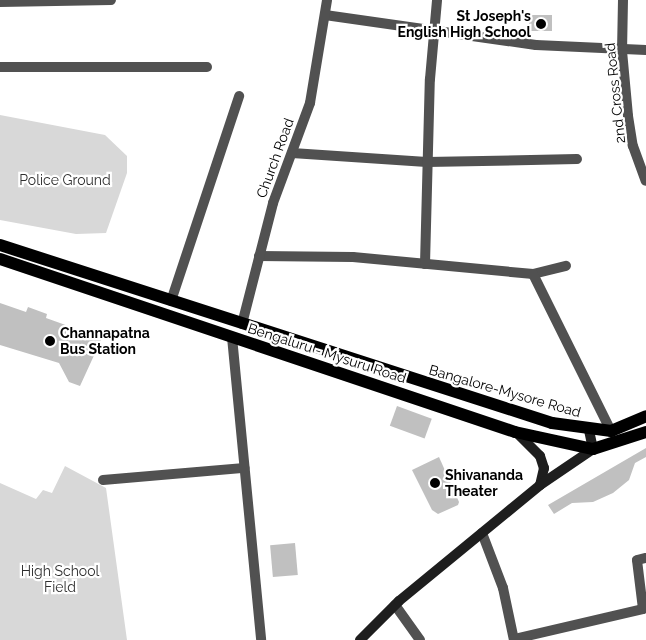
<!DOCTYPE html>
<style>
body{margin:0}
#map{position:relative;width:646px;height:640px;overflow:hidden;background:#fff;font-family:Raleway,sans-serif}
div>[style]{position:absolute}
[style*='--x']{left:calc(var(--x)*1px);top:calc(var(--y)*1px);width:calc(var(--w)*1px);rotate:calc(var(--a)*1deg)}
.green>*{inset:0;background:#d8d8d8}
.building>*{inset:0;background:#c0c0c0;transform-origin:0 0}
.minor>*{height:10px;margin:-5px;padding:0 5px;transform-origin:5px;border-radius:5px;background:#515151}
.tertiary>*{height:10px;margin:-5px;padding:0 5px;transform-origin:5px;border-radius:5px;background:#515151}
.secondary>*{height:10px;margin:-5px;padding:0 5px;transform-origin:5px;border-radius:5px;background:#1e1e1e}
.primary>*{height:12px;margin:-6px;padding:0 6px;transform-origin:6px;border-radius:6px;background:#000}
.dots>*{width:14px;height:14px;translate:-50% -50%;box-sizing:border-box;border:2px solid #fff;border-radius:50%}
span{translate:-50% -50%;white-space:nowrap;text-align:center;line-height:1.15;-webkit-text-stroke:4.5px #fff;paint-order:stroke}
.poi-label{font-size:14px;color:#000;font-weight:700}
.right{translate:-100% -50%;text-align:right}
.left{translate:0 -50%;text-align:left}
.street-label{font-size:14px;color:#000}
.park-label{font-size:14px;color:#2f2f2f}
</style>
<div id="map">
<div class="green">
<i style="clip-path:polygon(0 115px,105px 135px,127px 156px,127px 173px,106px 233px,76px 234px,0 220px)"></i>
<i style="clip-path:polygon(65px 466px,106px 488px,127px 640px,0 640px,0 483px,36px 499px,43px 490px,52px 493px)"></i>
</div>
<div class="building">
<i style="left:552px;top:15px;width:16px;height:23px;rotate:90deg"></i>
<i style="clip-path:polygon(0 303px,26px 312px,28px 307px,47px 314px,46px 318px,102px 338px,80px 386px,69px 382px,59px 363px,0 345px)"></i>
<i style="left:397px;top:406px;width:37px;height:21px;rotate:20deg"></i>
<i style="clip-path:polygon(646px 448px,646px 457px,635px 463px,629px 480px,613px 493px,593px 502px,572px 503px,554px 514px,548px 505px)"></i>
<i style="clip-path:polygon(439px 457px,459px 502px,458px 505px,438px 514px,432px 510px,412px 470px)"></i>
<i style="left:295px;top:543px;width:32px;height:25px;rotate:85deg"></i>
</div>
<div class="minor">
<i style="--x:623;--y:0;--w:51;--a:91.1"></i>
<i style="--x:622;--y:51;--w:65;--a:84.7"></i>
<i style="--x:628;--y:116;--w:30;--a:81"></i>
<i style="--x:633;--y:146;--w:37;--a:70"></i>
<i style="--x:0;--y:2;--w:111;--a:-1"></i>
<i style="--x:325;--y:15;--w:213;--a:8.1"></i>
<i style="--x:536;--y:45;--w:110;--a:2.6"></i>
<i style="--x:0;--y:67;--w:207;--a:0"></i>
<i style="--x:292;--y:153;--w:135;--a:3.8"></i>
<i style="--x:427;--y:162;--w:150;--a:-1.1"></i>
<i style="--x:259;--y:256;--w:94;--a:0.6"></i>
<i style="--x:353;--y:257;--w:181;--a:5.4"></i>
<i style="--x:533;--y:274;--w:34;--a:-14"></i>
<i style="--x:425;--y:264;--w:185;--a:-88.5"></i>
<i style="--x:430;--y:79;--w:79;--a:-84.9"></i>
<i style="--x:533;--y:274;--w:175;--a:63.6"></i>
<i style="--x:171;--y:301;--w:216;--a:-71.6"></i>
<i style="--x:103;--y:480;--w:142;--a:-4.9"></i>
<i style="--x:482;--y:533;--w:59;--a:69.1"></i>
<i style="--x:503;--y:588;--w:53;--a:78.1"></i>
<i style="--x:395;--y:605;--w:43;--a:54.5"></i>
<i style="--x:514;--y:639;--w:132;--a:-13.1"></i>
<i style="--x:643;--y:609;--w:49;--a:-97"></i>
<i style="--x:637;--y:560;--w:9;--a:-13"></i>
</div>
<div class="tertiary">
<i style="--x:242;--y:324;--w:125;--a:-75.6"></i>
<i style="--x:273;--y:203;--w:107;--a:-69.7"></i>
<i style="--x:310;--y:103;--w:104;--a:-80.6"></i>
<i style="--x:232;--y:337;--w:304;--a:84.5"></i>
</div>
<div class="secondary">
<i style="--x:516;--y:432;--w:34;--a:45"></i>
<i style="--x:540;--y:456;--w:13;--a:72"></i>
<i style="--x:544;--y:468;--w:17;--a:103"></i>
<i style="--x:360;--y:640;--w:55;--a:-45"></i>
<i style="--x:399;--y:601;--w:183;--a:-39.4"></i>
<i style="--x:540;--y:485;--w:64;--a:-34.2"></i>
<i style="--x:593;--y:449;--w:19;--a:-102"></i>
</div>
<div class="primary">
<i style="--x:0;--y:245;--w:580;--a:17.87"></i>
<i style="--x:552;--y:423;--w:60;--a:7.7"></i>
<i style="--x:611;--y:431;--w:38;--a:-23"></i>
<i style="--x:0;--y:259;--w:543;--a:18.57"></i>
<i style="--x:515;--y:432;--w:80;--a:12.3"></i>
<i style="--x:593;--y:449;--w:56;--a:-17.8"></i>
</div>
<div class="dots">
<i style="left:541px;top:24px;background:#000"></i>
<i style="left:50px;top:341px;background:#000"></i>
<i style="left:435px;top:483px;background:#000"></i>
</div>
<div class="poi-label">
<span class="right" style="left:531px;top:24px">St Joseph's<br>English High School</span>
<span class="left" style="left:60px;top:341px">Channapatna<br>Bus Station</span>
<span class="left" style="left:445px;top:483px">Shivananda<br>Theater</span>
</div>
<div class="street-label">
<span style="left:615px;top:93px;rotate:-96deg">2nd Cross Road</span>
<span style="left:275px;top:158px;rotate:-70deg">Church Road</span>
<span style="left:327px;top:353px;rotate:18deg">Bengaluru - Mysuru Road</span>
<span style="left:505px;top:391px;rotate:16deg">Bangalore-Mysore Road</span>
</div>
<div class="park-label">
<span style="left:65px;top:180px">Police Ground</span>
<span style="left:60px;top:579px">High School<br>Field</span>
</div>
</div>
